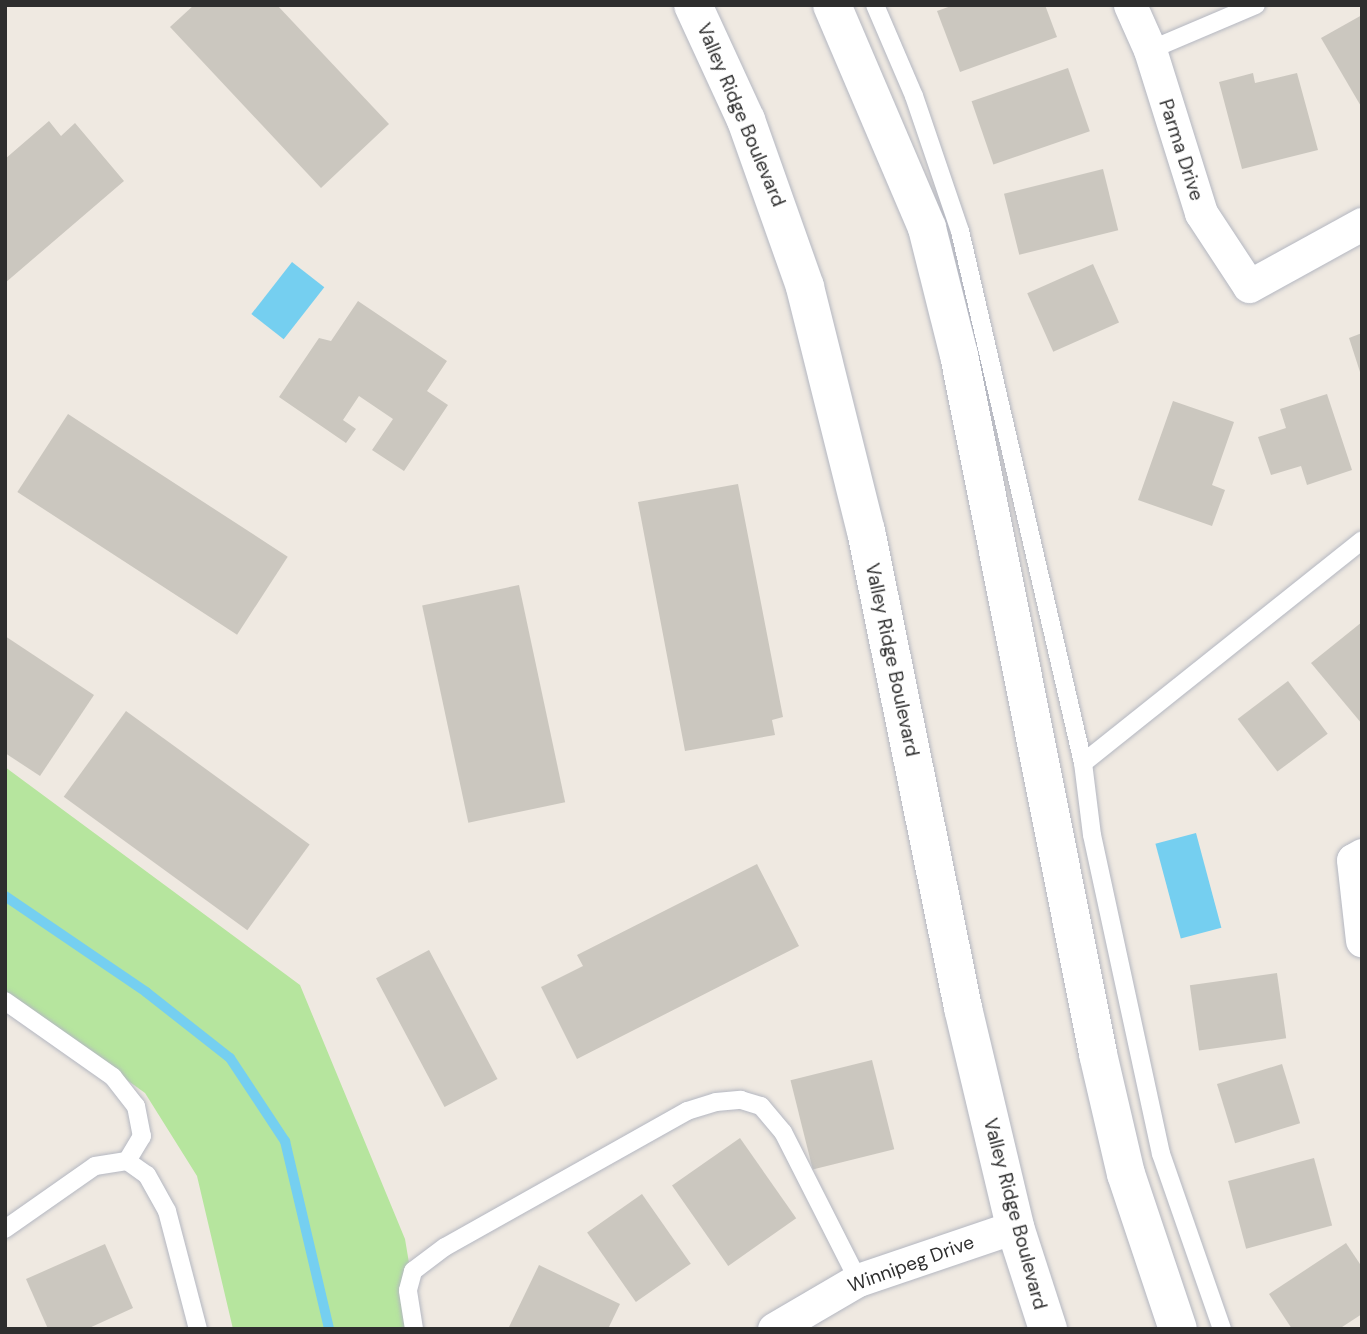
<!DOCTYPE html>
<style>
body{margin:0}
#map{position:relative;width:1367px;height:1334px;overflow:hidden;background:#efe9e1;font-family:"DM Sans",sans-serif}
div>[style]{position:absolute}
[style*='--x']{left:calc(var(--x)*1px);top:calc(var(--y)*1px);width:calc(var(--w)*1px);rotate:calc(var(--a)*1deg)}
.green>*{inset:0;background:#b6e59e}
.water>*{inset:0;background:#75cff0;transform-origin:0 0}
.stream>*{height:10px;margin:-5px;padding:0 5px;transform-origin:5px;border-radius:5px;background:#75cff0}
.building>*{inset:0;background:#cbc7bf;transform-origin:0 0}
.roads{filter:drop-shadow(0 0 2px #b4b7c1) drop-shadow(0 0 2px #b4b7c1)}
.service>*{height:18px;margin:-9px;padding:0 9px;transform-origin:9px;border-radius:9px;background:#fff}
.minor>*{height:33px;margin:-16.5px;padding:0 16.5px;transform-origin:16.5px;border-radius:16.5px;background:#fff}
.secondary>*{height:38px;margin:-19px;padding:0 19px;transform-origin:19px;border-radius:19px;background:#fff}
span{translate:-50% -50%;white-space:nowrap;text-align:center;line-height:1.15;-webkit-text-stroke:5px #fff;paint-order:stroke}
.street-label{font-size:19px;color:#2e2e2e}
.frame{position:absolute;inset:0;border:7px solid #2e2e2e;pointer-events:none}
</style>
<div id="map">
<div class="green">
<i style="clip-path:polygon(5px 767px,300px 985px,405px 1239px,420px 1329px,233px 1329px,197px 1176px,145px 1093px,5px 992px)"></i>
</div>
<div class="water">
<i style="left:292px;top:262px;width:41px;height:66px;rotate:38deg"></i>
<i style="left:1196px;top:833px;width:98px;height:42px;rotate:75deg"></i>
</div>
<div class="stream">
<i style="--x:5;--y:896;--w:171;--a:34.2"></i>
<i style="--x:146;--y:992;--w:107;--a:38.2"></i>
<i style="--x:230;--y:1058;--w:100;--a:56.5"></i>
<i style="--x:285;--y:1141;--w:193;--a:76.8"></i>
</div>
<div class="building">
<i style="clip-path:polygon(194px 5px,277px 5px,389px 124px,321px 188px,170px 27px)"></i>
<i style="clip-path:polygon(954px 5px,1045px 5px,1057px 37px,960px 72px,937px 11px)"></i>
<i style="clip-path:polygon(1362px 15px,1362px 108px,1321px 38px)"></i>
<i style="left:1068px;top:68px;width:67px;height:102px;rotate:71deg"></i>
<i style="clip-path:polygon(1253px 73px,1255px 83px,1297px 73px,1318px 150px,1242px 169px,1219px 82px)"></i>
<i style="clip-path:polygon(49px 121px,61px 136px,75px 123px,124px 181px,5px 283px,5px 159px)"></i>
<i style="left:1103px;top:169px;width:63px;height:102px;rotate:76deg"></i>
<i style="left:1093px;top:264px;width:64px;height:72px;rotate:66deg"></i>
<i style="clip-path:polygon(358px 301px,447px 361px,427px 391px,448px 405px,404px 471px,372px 450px,393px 419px,359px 396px,343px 420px,356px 429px,346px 443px,279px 397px,319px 338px,331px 341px)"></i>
<i style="clip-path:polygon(1362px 333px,1362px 375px,1361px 375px,1349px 338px)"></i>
<i style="clip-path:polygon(1327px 394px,1352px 470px,1307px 485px,1301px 466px,1271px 475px,1258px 437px,1286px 428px,1280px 409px)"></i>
<i style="clip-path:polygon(1173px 401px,1234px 422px,1212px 485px,1225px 490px,1212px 526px,1138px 500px)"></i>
<i style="left:68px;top:414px;width:262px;height:93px;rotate:33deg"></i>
<i style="clip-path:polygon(738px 484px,783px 717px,772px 720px,775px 735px,685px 751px,638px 502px)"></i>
<i style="left:519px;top:585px;width:222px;height:99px;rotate:78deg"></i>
<i style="clip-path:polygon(1362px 622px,1362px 724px,1311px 663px)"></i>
<i style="clip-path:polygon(5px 636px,94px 695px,40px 776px,5px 753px)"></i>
<i style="left:1288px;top:681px;width:66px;height:63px;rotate:53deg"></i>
<i style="left:126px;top:711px;width:227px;height:106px;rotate:36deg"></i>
<i style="clip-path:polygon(757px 864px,799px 946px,577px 1059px,541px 987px,583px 966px,577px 955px)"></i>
<i style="left:429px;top:950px;width:146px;height:60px;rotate:62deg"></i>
<i style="left:1277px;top:973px;width:66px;height:88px;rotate:82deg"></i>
<i style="left:872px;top:1060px;width:92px;height:84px;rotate:76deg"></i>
<i style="left:1282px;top:1064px;width:62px;height:68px;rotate:73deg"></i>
<i style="left:740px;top:1138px;width:98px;height:83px;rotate:55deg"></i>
<i style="left:1314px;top:1158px;width:70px;height:89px;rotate:75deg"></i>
<i style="left:642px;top:1194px;width:85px;height:67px;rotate:55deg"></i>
<i style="clip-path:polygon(1346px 1243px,1362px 1267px,1362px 1314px,1339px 1329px,1292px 1329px,1269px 1294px)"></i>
<i style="clip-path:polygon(105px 1244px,133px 1308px,87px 1329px,48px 1329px,26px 1279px)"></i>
<i style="clip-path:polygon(539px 1265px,620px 1304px,608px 1329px,508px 1329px)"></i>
</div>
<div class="roads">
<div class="service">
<i style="--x:875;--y:5;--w:99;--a:66.8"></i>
<i style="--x:914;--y:96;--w:143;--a:71.2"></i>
<i style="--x:960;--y:231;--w:546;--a:76.98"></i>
<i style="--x:1150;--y:50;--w:115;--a:-23"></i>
<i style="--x:5;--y:1001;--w:132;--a:35.1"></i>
<i style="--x:113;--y:1077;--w:37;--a:52"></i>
<i style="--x:136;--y:1106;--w:31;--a:79"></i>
<i style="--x:142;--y:1136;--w:29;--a:121"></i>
<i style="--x:5;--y:1229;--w:110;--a:-35"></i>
<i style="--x:95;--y:1166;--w:32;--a:-9"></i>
<i style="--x:127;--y:1161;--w:24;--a:35"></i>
<i style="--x:147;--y:1175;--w:41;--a:60.9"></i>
<i style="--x:167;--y:1211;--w:122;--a:75.3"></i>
<i style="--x:414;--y:1329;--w:39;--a:-99"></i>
<i style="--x:408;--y:1290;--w:20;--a:-75"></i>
<i style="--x:413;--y:1271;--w:40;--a:-37"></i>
<i style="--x:445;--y:1247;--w:278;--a:-29.3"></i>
<i style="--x:687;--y:1111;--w:30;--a:-17"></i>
<i style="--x:716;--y:1102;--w:25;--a:-5"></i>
<i style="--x:741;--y:1100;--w:21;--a:17"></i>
<i style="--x:761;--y:1106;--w:34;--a:50"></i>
<i style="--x:783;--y:1132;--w:166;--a:63.1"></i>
<i style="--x:1222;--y:1329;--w:185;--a:-109.2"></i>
<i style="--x:1161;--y:1154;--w:326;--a:-102.2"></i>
<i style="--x:1092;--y:835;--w:73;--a:-97.1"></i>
<i style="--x:1083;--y:763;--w:357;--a:-38.6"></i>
</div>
<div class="minor">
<i style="--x:1130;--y:5;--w:49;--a:66"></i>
<i style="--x:1150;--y:50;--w:171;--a:72.6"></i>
<i style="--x:1201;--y:213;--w:87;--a:56.7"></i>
<i style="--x:1249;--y:286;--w:129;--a:-28.8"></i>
<i style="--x:1362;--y:855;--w:10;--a:151"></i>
<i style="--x:1353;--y:860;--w:81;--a:83.6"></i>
<i style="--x:774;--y:1329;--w:97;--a:-30.3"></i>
<i style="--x:858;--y:1280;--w:166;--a:-18.7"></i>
</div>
<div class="secondary">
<i style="--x:693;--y:5;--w:127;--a:65.3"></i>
<i style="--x:746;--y:120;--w:177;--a:70.5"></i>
<i style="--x:805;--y:287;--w:252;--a:76"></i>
<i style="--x:866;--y:531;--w:487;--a:78.5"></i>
<i style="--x:963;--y:1008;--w:225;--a:76.6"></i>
<i style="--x:1015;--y:1227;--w:107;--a:72.1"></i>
<i style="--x:832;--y:5;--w:242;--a:66.9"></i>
<i style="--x:927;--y:228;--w:131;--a:75.9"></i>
<i style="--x:959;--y:355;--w:713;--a:78.75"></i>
<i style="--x:1098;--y:1054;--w:123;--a:76.9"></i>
<i style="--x:1126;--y:1174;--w:163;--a:71.5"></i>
</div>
</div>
<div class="street-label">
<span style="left:741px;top:115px;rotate:67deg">Valley Ridge Boulevard</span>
<span style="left:1181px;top:150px;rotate:72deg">Parma Drive</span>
<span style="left:892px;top:660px;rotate:78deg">Valley Ridge Boulevard</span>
<span style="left:1015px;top:1214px;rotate:75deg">Valley Ridge Boulevard</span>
<span style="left:911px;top:1264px;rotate:-20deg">Winnipeg Drive</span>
</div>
<div class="frame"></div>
</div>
